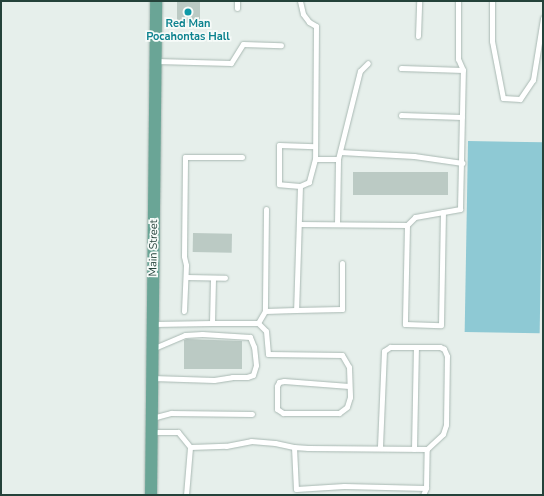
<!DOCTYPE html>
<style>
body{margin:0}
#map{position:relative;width:544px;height:496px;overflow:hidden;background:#e6efeb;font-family:"Nunito Sans",sans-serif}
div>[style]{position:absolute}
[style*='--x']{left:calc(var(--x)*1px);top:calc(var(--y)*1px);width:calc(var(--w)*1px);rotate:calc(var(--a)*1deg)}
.water>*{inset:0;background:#8ec9d4;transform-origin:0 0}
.building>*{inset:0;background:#bbcac4;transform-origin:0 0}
.roads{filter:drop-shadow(0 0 1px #a8b8b2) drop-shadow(0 0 1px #a8b8b2)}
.lane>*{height:5px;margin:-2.5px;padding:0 2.5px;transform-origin:2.5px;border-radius:2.5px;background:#fff}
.primary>*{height:12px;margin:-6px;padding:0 6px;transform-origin:6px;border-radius:6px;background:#6aa596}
.dots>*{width:11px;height:11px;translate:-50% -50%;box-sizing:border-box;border:2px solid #f7fbf9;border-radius:50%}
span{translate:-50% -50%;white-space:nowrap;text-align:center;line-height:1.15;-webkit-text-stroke:3.5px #f7fbf9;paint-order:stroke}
.culture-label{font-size:11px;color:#0d838f;font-weight:700}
.street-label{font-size:11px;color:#24423a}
.frame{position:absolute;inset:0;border:2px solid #24423a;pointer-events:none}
</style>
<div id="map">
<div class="water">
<i style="left:468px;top:141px;width:75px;height:191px;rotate:1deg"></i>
</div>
<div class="building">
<i style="clip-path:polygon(177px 1px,200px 1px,200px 27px,191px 27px,192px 23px,177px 23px)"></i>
<i style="left:353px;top:172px;width:95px;height:23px"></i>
<i style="left:193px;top:233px;width:39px;height:19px;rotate:1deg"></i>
<i style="clip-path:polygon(187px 339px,242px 341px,242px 369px,184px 369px,184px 340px)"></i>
</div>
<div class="roads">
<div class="lane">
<i style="--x:300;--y:1;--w:13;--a:77"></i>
<i style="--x:303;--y:14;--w:10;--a:53"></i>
<i style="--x:309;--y:22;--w:8;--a:30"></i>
<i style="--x:316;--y:26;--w:133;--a:90.4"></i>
<i style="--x:315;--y:159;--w:24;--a:105"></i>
<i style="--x:309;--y:182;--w:10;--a:156"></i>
<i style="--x:300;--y:186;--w:21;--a:-175"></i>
<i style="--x:279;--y:184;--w:39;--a:-90"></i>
<i style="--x:279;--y:145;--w:36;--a:2"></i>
<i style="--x:492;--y:1;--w:40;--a:90"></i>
<i style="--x:492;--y:41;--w:58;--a:79.1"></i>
<i style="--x:503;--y:98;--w:17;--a:3"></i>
<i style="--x:520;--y:99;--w:23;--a:-56"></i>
<i style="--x:533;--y:80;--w:63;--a:-80.8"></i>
<i style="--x:237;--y:8;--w:7;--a:-90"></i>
<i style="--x:418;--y:36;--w:35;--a:-88"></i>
<i style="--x:156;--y:61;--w:75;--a:1.5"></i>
<i style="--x:231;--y:63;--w:22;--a:-58"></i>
<i style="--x:243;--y:44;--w:38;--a:2"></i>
<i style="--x:401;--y:68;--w:62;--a:1.8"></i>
<i style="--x:401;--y:115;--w:61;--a:1.9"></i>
<i style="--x:340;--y:152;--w:74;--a:3.1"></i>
<i style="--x:414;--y:156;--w:49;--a:8.3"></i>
<i style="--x:315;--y:159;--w:23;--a:0"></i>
<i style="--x:338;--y:159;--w:91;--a:-76"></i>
<i style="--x:360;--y:71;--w:11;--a:-45"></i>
<i style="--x:300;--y:186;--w:124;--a:91.8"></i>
<i style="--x:296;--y:310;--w:46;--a:-1.2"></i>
<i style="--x:342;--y:309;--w:46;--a:-90"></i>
<i style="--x:266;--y:209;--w:102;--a:90.6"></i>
<i style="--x:265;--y:311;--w:31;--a:-2"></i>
<i style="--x:299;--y:224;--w:108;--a:0.5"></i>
<i style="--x:407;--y:225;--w:11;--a:-45"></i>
<i style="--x:415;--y:217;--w:46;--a:-10.1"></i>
<i style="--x:460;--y:209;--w:139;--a:-88.8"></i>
<i style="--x:463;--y:70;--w:12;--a:-114"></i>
<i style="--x:458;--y:59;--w:58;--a:-90"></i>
<i style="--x:337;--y:224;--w:65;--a:-89.1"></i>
<i style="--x:407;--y:225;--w:99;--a:91.2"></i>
<i style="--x:405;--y:324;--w:36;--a:2"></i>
<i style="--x:441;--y:325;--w:113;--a:-89"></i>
<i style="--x:186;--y:277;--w:39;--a:1"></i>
<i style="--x:184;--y:311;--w:46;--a:-87.5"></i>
<i style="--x:186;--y:265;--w:9;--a:-103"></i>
<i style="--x:184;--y:256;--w:99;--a:-89.4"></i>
<i style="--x:185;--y:157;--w:57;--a:0"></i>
<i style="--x:212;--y:323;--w:46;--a:0"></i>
<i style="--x:258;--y:323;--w:14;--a:-60"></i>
<i style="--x:258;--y:323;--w:11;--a:45"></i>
<i style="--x:266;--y:331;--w:23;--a:85"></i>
<i style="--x:268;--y:354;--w:74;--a:0.8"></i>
<i style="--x:342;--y:355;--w:14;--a:60"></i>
<i style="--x:349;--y:367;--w:30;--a:88"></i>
<i style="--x:350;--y:397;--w:10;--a:107"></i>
<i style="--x:347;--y:407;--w:10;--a:143"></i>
<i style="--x:339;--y:413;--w:56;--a:180"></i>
<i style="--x:283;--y:413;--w:7;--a:-146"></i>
<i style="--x:277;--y:409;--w:23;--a:-90"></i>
<i style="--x:277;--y:386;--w:4;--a:-63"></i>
<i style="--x:279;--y:382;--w:5;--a:-11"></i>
<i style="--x:284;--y:381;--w:65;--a:4.4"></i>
<i style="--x:154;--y:324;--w:58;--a:-1"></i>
<i style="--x:212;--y:323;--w:45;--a:-88.7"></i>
<i style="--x:152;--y:378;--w:62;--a:1.8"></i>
<i style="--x:214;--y:380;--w:18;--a:-9"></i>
<i style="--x:232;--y:377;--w:15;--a:0"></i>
<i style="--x:247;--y:377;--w:6;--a:-18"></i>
<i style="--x:253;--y:375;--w:10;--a:-73"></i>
<i style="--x:256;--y:365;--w:18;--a:-96"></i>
<i style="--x:254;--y:347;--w:11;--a:-112"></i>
<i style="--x:250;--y:337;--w:48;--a:-176.4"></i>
<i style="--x:202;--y:334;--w:17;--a:177"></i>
<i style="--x:185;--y:335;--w:34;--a:157"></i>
<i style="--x:152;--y:418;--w:20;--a:-15"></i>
<i style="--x:171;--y:413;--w:81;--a:0.7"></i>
<i style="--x:152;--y:432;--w:26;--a:0"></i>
<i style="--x:178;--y:432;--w:19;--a:51"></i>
<i style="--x:294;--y:447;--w:42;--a:87.3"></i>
<i style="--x:296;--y:489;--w:48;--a:-3.6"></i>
<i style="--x:344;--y:486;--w:82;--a:1.4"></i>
<i style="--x:426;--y:488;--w:39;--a:-89"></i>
<i style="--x:414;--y:449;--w:102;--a:-88.9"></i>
<i style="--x:186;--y:495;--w:48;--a:-85.2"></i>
<i style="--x:190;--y:447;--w:36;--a:-2"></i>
<i style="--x:226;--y:446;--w:25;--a:-11"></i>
<i style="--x:251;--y:441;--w:24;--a:5"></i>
<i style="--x:275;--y:443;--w:19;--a:12"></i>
<i style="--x:294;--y:447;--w:14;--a:4"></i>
<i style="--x:308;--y:448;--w:119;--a:0.5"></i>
<i style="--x:427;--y:449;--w:22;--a:-43"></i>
<i style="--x:443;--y:434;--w:9;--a:-72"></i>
<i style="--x:446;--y:425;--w:69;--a:-89.2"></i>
<i style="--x:447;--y:356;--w:8;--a:-113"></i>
<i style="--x:444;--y:349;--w:4;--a:-153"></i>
<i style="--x:440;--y:347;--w:50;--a:180"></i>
<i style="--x:390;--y:347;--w:7;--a:146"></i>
<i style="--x:384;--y:351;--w:96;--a:92.4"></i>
<i style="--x:423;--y:495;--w:8;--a:-67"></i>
</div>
<div class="primary">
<i style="--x:151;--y:495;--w:494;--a:-89.4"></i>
</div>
</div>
<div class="dots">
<i style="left:188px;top:12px;background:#0f9aa8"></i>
</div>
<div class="culture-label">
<span style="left:188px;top:31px">Red Man<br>Pocahontas Hall</span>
</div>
<div class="street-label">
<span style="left:154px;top:248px;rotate:-89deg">Main Street</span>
</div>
<div class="frame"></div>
</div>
